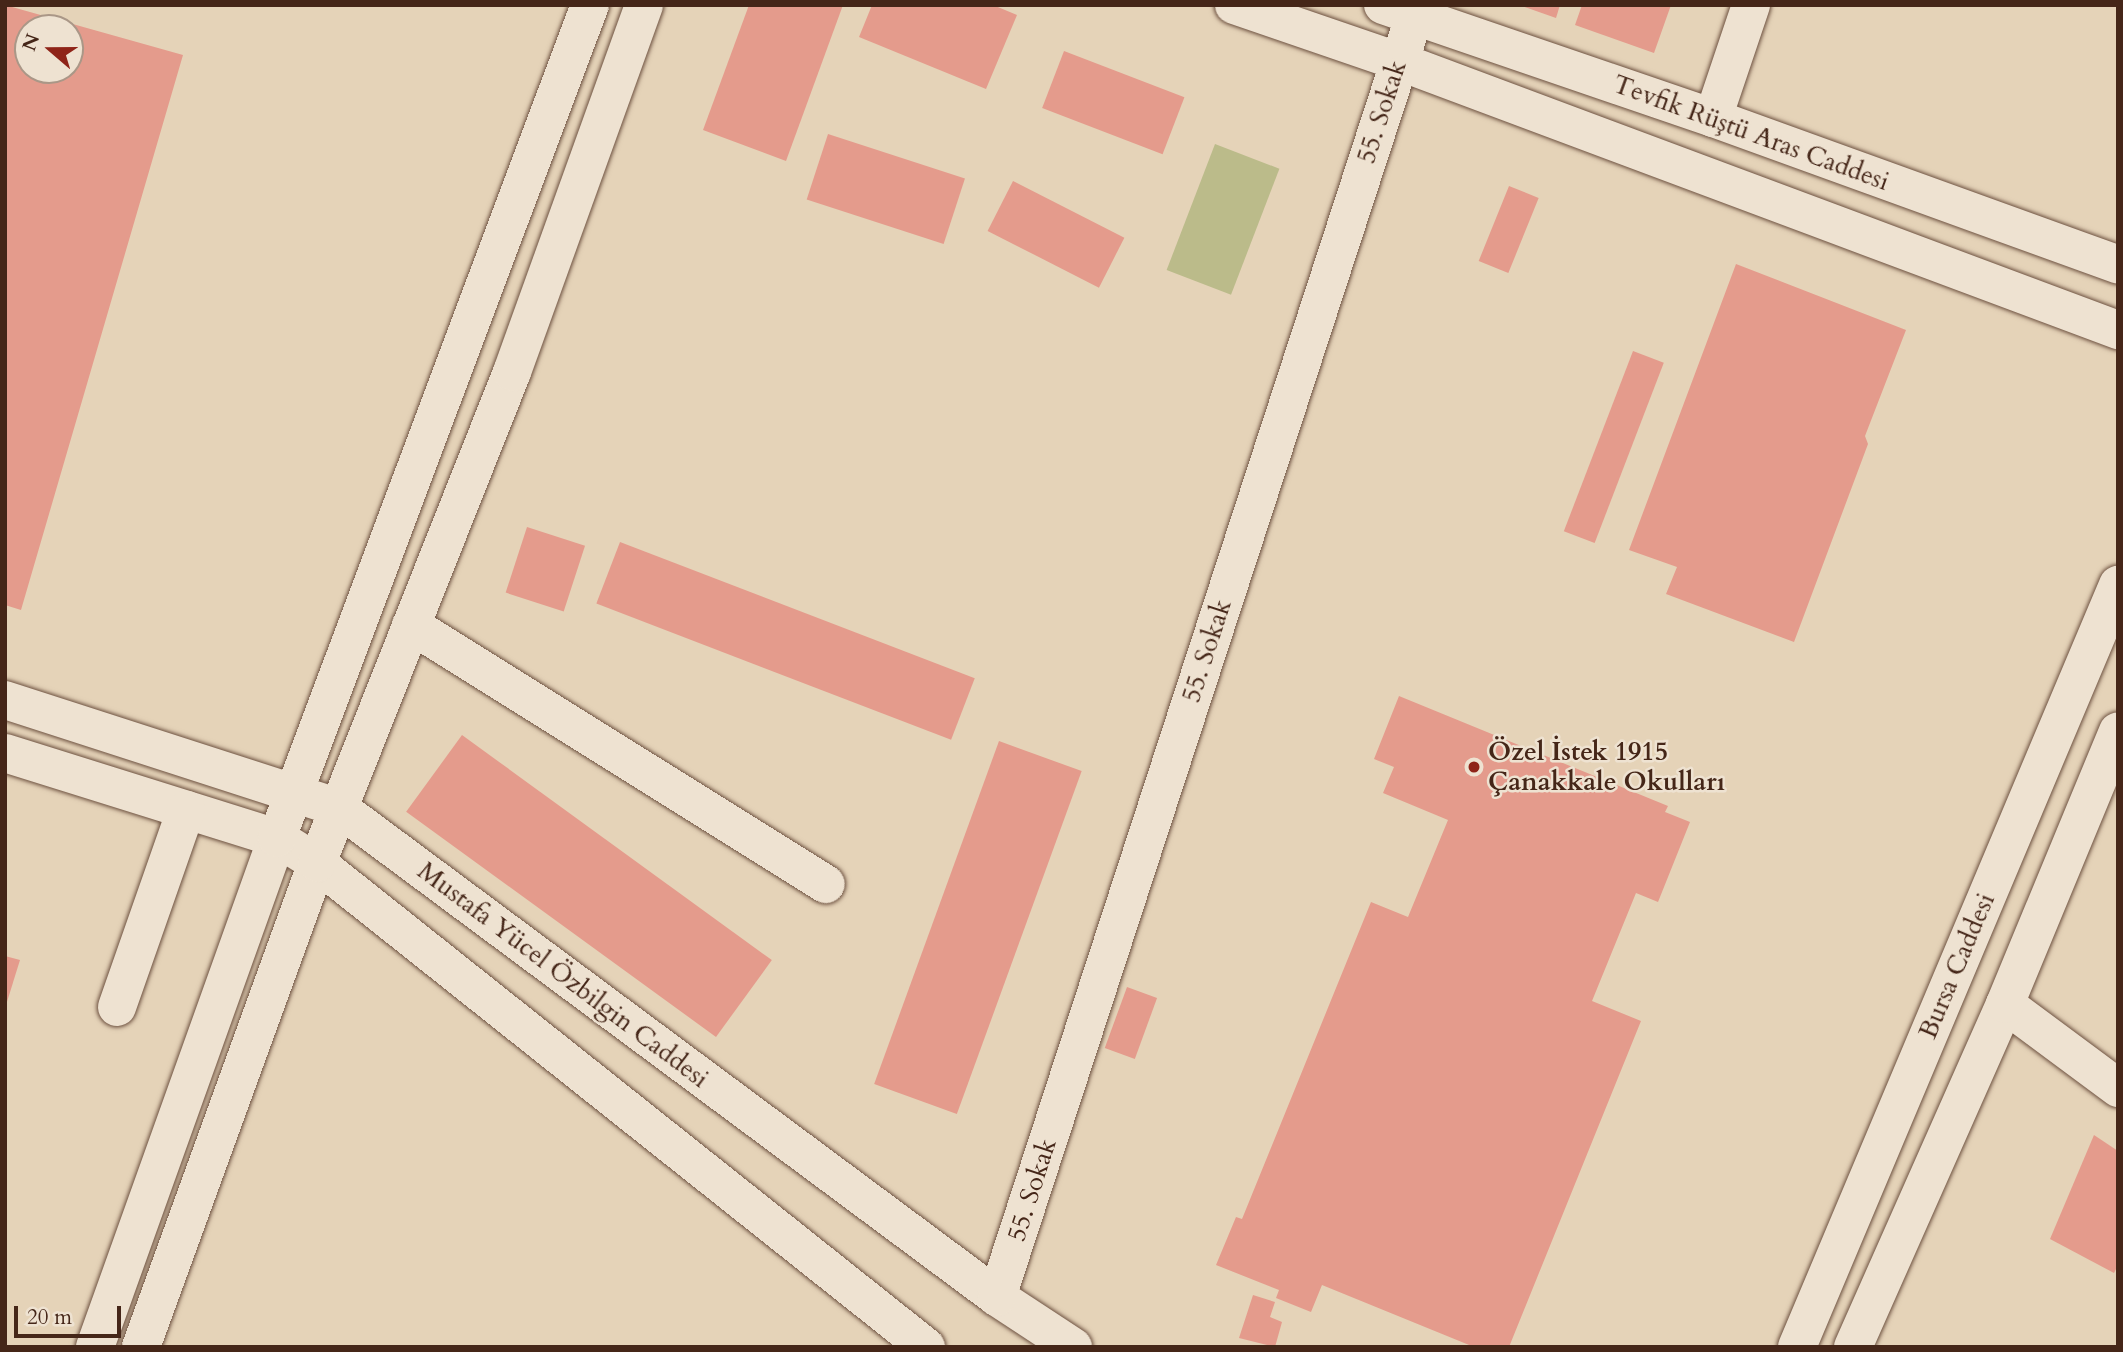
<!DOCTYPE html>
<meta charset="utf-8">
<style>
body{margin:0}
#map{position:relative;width:2123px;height:1352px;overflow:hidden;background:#e5d3b8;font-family:Cardo,serif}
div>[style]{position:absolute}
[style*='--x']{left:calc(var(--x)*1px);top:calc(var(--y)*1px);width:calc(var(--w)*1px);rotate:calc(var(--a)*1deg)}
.green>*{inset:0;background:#bbbb8a;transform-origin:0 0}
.building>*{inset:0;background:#e49b8c;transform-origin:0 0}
.roads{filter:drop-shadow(0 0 2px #6d5140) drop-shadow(0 0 2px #6d5140)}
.minor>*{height:38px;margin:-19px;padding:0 19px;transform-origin:19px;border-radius:19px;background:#eee2d1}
.dots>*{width:19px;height:19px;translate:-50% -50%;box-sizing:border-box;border:4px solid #eee2d1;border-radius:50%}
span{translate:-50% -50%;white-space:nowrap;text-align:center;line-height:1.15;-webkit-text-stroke:5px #eee2d1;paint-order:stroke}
.street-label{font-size:26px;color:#452618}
.poi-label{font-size:26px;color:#452618;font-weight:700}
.left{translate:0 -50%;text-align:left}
.frame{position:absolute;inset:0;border:7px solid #452618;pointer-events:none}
.north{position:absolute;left:14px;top:14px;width:70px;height:70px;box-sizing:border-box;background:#eee2d1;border:2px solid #aa9787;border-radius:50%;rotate:290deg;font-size:19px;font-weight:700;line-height:28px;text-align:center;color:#452618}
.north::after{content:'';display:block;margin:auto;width:24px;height:32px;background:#8f2418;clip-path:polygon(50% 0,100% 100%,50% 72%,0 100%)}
.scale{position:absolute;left:14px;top:1306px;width:107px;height:32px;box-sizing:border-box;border:4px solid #452618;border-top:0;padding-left:9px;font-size:21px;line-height:24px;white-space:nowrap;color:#452618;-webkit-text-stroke:5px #eee2d1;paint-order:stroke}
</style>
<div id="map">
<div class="green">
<i style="left:1215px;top:144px;width:69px;height:135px;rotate:21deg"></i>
</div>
<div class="building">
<i style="clip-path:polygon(evenodd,5px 5px,183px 55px,21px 610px,5px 605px,5px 5px,28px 28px,70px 28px,70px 70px,28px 70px,28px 28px)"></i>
<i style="clip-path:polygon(749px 5px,843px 5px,786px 161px,703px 130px)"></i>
<i style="clip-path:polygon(872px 5px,993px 5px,1017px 15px,986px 89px,859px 37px)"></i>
<i style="clip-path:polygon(1519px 5px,1560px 5px,1556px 18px)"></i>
<i style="clip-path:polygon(1582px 5px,1671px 5px,1654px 53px,1575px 25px)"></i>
<i style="left:1064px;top:51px;width:129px;height:61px;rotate:21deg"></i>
<i style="left:828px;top:134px;width:144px;height:69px;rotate:18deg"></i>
<i style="left:1013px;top:181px;width:125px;height:56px;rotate:27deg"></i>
<i style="left:1509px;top:186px;width:32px;height:81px;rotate:22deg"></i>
<i style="clip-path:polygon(1736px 264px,1906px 330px,1865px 436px,1868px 444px,1794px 642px,1666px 594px,1677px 567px,1629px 550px)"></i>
<i style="left:1633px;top:351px;width:33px;height:193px;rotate:21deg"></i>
<i style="left:527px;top:527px;width:61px;height:69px;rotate:18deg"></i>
<i style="left:620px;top:542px;width:380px;height:66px;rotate:21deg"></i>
<i style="clip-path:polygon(1399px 696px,1668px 806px,1665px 812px,1690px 822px,1658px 902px,1636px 893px,1592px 1001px,1641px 1021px,1509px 1347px,1474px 1347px,1322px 1285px,1311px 1312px,1276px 1298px,1279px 1290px,1216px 1265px,1236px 1217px,1242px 1219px,1371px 902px,1408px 917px,1448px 820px,1383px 793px,1394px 767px,1374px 759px)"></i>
<i style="left:462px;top:735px;width:383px;height:95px;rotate:36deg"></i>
<i style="left:999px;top:741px;width:88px;height:365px;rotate:20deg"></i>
<i style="clip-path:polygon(5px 956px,20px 960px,6px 1005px,5px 1005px)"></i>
<i style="left:1127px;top:987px;width:32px;height:65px;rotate:20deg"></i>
<i style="clip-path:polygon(2094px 1135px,2118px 1151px,2118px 1265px,2114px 1273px,2050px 1239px)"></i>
<i style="clip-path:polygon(1253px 1295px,1275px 1302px,1270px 1317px,1282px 1322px,1275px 1347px,1239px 1338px)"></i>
</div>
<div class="roads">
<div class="minor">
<i style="--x:1234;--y:5;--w:173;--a:18.9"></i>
<i style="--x:1398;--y:61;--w:769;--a:20.49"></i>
<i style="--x:1383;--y:5;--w:349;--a:18.9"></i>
<i style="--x:1713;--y:118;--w:431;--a:19.9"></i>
<i style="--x:1713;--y:118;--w:119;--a:-71.4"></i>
<i style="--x:411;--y:625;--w:489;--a:32"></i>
<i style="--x:5;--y:700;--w:351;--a:17.9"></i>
<i style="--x:339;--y:808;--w:820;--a:36.62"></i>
<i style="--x:997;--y:1297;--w:91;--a:33.3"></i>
<i style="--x:5;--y:753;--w:285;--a:17.4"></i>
<i style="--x:277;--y:838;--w:47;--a:32"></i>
<i style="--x:317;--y:863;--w:778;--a:38.48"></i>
<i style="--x:2005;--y:1004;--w:141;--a:36.6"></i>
<i style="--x:117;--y:1007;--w:209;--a:-70.7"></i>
<i style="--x:997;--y:1297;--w:1359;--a:-71.95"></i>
<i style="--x:95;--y:1347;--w:541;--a:-70.32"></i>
<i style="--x:277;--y:838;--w:890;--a:-69.41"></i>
<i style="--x:141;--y:1347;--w:515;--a:-70.02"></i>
<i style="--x:317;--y:863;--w:528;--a:-68.34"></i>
<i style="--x:512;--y:372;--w:390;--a:-70.2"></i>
<i style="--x:1797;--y:1347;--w:827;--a:-67.16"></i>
<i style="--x:1853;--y:1347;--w:375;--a:-66.1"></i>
<i style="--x:2005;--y:1004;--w:295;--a:-67.5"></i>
</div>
</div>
<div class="dots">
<i style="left:1474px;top:767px;background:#8f2418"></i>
</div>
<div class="street-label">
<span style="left:1382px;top:112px;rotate:-72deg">55. Sokak</span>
<span style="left:1751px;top:133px;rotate:20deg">Tevfik Rüştü Aras Caddesi</span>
<span style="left:1207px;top:651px;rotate:-72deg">55. Sokak</span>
<span style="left:1957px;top:966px;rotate:-67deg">Bursa Caddesi</span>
<span style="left:563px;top:975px;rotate:37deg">Mustafa Yücel Özbilgin Caddesi</span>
<span style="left:1032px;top:1190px;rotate:-72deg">55. Sokak</span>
</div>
<div class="poi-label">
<span class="left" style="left:1488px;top:767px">Özel İstek 1915<br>Çanakkale Okulları</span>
</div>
<div class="frame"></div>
<div class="north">N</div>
<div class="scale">20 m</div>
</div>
